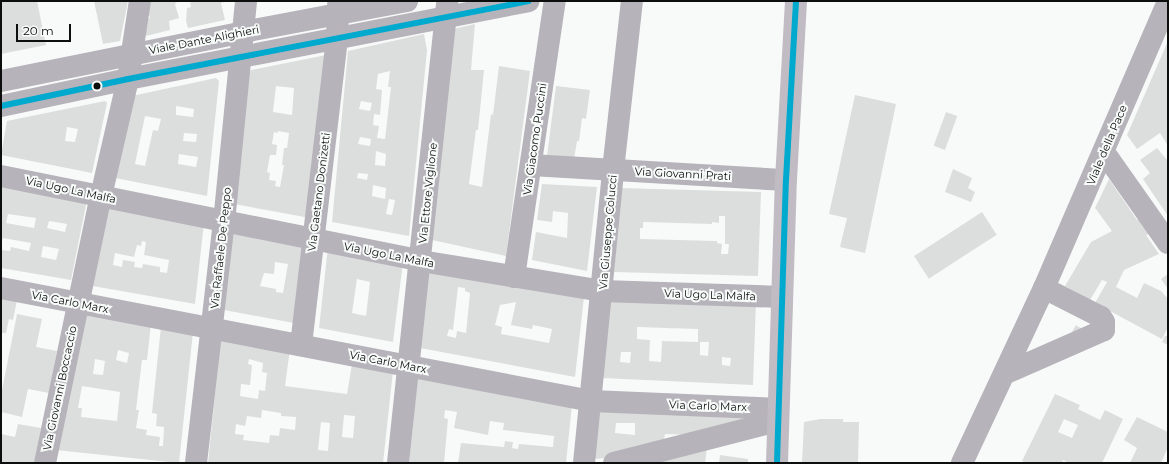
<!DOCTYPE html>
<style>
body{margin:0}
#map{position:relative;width:1169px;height:464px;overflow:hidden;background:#f8faf9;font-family:Montserrat,sans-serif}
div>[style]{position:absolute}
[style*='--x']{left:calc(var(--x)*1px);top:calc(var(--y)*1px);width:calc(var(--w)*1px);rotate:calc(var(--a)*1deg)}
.building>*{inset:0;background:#dcdedd;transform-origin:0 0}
.minor>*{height:22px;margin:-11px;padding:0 11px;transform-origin:11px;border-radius:11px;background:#b7b3ba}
.tertiary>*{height:22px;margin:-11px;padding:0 11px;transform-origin:11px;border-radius:11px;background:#b7b3ba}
.secondary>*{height:22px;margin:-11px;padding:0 11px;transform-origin:11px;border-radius:11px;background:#c1bcc3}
.bus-1>*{height:6px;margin:-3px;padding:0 3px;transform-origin:3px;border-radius:3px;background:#00a9ce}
.dots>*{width:11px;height:11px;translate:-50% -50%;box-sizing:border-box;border:2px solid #f7fbf9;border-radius:50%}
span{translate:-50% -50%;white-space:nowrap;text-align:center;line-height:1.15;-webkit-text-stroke:4px #f7fbf9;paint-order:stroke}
.street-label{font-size:11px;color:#0c0d0d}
.frame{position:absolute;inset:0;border:2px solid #0c0d0d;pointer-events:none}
.scale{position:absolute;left:16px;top:24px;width:55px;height:18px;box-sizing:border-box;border:2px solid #0c0d0d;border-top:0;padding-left:5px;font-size:12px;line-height:14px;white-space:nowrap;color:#0c0d0d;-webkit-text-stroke:3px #f7fbf9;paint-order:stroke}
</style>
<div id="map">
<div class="building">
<i style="clip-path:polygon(1px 1px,37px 1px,46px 45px,1px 54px)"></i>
<i style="clip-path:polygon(94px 1px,128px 1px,120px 41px,103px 44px)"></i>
<i style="clip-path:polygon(145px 1px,178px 1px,175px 4px,179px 18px,169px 21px,170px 30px,146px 36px,143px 20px,150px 18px)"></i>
<i style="clip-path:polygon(190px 1px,227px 1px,221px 3px,225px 20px,188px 28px,186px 21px,187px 8px,191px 7px)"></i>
<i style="clip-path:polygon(475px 24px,471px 70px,484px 70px,478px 130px,476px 130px,469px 184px,482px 187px,491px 114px,493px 115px,499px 66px,530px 71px,506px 256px,432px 240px,453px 29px)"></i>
<i style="clip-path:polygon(evenodd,424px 34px,427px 50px,409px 236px,332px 222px,348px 51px,424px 34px,390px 71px,388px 87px,391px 87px,385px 139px,377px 138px,379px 126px,373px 125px,374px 114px,380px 115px,382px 90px,376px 89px,378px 74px,390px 71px,424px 34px,361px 101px,372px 103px,370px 111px,359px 109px,361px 101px,424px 34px,360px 137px,371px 139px,370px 146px,358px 144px,360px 137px,424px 34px,376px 151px,386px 154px,385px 166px,375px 165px,376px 151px,424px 34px,358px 173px,368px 174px,367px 180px,357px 178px,358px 173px,424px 34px,373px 185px,386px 188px,385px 199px,372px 196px,373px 185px,424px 34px,389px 199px,395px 200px,392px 215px,386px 214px,389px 199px)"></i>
<i style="clip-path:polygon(1168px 41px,1168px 146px,1160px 133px,1137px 149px,1127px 135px)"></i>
<i style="clip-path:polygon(evenodd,326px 55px,310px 218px,234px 204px,249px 73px,251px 70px,326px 55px,276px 86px,294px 88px,292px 115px,273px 112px,276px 86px,326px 55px,278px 131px,289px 133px,287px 148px,284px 148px,282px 165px,284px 165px,280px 187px,275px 186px,276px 181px,269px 180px,270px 173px,267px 172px,270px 155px,276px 155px,277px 145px,272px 144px,274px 132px,278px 133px,278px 131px)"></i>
<i style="clip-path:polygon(evenodd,216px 78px,219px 81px,207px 196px,110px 177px,127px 97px,216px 78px,176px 106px,194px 109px,193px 117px,176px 115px,176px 106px,216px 78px,145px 116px,161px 119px,158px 131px,153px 130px,145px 166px,135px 164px,145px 116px,216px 78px,184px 133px,197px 134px,196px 142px,183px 141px,184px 133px,216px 78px,179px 154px,198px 157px,196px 167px,178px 164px,179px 154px)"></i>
<i style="clip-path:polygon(556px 86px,590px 90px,586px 119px,582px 118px,579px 141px,577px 141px,574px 159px,547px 156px)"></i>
<i style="clip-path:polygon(855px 95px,896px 104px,865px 253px,840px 247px,847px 218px,829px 214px)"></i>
<i style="clip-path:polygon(evenodd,105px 101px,107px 103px,92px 173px,1px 155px,7px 121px,105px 101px,67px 127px,78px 129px,75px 142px,65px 141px,67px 127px)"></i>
<i style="left:946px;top:112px;width:12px;height:36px;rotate:20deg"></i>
<i style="clip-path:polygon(1157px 148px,1168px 161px,1168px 216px,1143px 179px,1150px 173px,1140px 160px)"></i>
<i style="clip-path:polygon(953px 169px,972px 178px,968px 188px,975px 192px,971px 202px,945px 192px)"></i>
<i style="clip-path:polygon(1109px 179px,1137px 220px,1140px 218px,1150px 234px,1146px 235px,1159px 254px,1124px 270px,1116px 287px,1137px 298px,1144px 283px,1161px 291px,1168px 299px,1168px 327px,1162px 339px,1095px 303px,1107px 282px,1102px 280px,1090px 300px,1065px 286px,1091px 242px,1112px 231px,1095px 208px)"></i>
<i style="clip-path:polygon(evenodd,1px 183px,87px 200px,71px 280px,1px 268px,1px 250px,10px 251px,11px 247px,29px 251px,31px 243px,3px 238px,1px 243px,1px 183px,8px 214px,36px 218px,34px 228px,6px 223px,8px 214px,1px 183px,49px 221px,67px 224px,65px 232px,47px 228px,49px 221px,1px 183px,43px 246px,59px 249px,56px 260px,41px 257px,43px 246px)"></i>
<i style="clip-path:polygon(542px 184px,597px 187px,587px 271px,532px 260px,536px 232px,567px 238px,568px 213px,553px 211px,552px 222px,537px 220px)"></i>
<i style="clip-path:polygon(evenodd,621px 188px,761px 192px,758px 276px,614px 272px,621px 188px,719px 216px,725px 216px,725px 244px,729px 244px,728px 254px,721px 254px,722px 244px,717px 243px,717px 241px,640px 239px,640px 228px,643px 228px,643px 222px,712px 224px,712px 222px,719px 223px,719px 216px)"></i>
<i style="clip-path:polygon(evenodd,104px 203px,204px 223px,195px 304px,87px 285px,104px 203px,142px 241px,146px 242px,144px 255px,169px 260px,167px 273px,160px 272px,160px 267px,143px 264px,142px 268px,134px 267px,135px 262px,123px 260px,122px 267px,113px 265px,115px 253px,134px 257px,137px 245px,141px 246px,142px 241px)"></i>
<i style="left:982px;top:212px;width:27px;height:81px;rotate:57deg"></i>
<i style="clip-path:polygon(evenodd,232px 228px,308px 241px,299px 324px,224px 310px,232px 228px,275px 262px,288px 264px,283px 293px,276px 292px,276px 289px,260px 286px,264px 273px,274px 274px,275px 262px)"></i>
<i style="clip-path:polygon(evenodd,328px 247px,403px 262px,393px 342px,319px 328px,328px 247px,357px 279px,370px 282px,366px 316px,352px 313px,357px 279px)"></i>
<i style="clip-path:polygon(evenodd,429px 267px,584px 297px,575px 377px,420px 348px,429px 267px,458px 287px,465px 288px,465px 291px,470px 293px,466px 333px,457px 331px,456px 338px,447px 336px,449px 329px,453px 330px,458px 287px,429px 267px,516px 302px,511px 325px,532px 329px,533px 325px,552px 329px,549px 343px,501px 334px,502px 327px,495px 325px,500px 305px,516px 302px)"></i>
<i style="clip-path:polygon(1168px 274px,1168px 289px,1161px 279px)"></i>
<i style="clip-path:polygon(1px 297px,17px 300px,13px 320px,9px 319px,6px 333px,1px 333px)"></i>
<i style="clip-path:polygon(evenodd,610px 297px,756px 302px,753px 385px,602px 378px,610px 297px,637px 327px,698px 329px,698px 342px,662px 341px,661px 362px,649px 361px,650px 340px,637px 339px,637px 327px,610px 297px,700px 342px,709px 342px,708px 356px,700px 355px,700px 342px,610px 297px,621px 352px,631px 352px,630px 363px,620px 362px,621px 352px,610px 297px,722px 357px,731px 358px,730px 366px,722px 365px,722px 357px)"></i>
<i style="clip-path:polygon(evenodd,83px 313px,151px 324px,147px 360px,142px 360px,136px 410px,139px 410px,136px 428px,147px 430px,146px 435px,160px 437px,159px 446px,163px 446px,164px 427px,156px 426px,157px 414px,152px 413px,161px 326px,193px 332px,179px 463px,56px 450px,83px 313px,118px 350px,129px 353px,127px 363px,116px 360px,118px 350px,83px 313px,95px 359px,105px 361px,103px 375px,93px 374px,95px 359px,83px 313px,82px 386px,120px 392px,117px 421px,81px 417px,82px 408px,78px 408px,82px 386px)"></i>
<i style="clip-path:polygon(17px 314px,42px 319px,36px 347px,57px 351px,49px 393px,28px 389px,22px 417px,1px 412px,1px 395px)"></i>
<i style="clip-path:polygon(1076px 325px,1082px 329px,1079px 335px,1072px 332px)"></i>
<i style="clip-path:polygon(1165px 336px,1168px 336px,1168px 345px,1162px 342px)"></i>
<i style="clip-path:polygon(evenodd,221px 337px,290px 349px,285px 386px,347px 394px,352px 364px,393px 371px,383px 463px,208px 463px,221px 337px,249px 359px,263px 363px,262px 372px,267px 373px,265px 391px,259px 390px,258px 399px,240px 396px,241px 384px,250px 385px,252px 365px,248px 364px,249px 359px,221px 337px,262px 410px,281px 413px,281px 416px,296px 417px,295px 430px,280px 428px,279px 436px,270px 435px,269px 443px,243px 440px,244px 435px,235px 434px,236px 424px,245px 426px,247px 416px,261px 418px,262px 410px,221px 337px,344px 415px,355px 416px,353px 438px,342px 437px,344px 415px,221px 337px,321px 422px,330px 423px,328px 451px,318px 450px,321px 422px)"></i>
<i style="clip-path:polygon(418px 376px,572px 405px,566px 463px,458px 463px,461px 443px,504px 447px,505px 441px,513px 442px,512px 448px,518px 449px,519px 444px,553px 447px,554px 436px,503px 430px,504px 423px,490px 421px,488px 435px,454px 428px,457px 412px,445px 410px,444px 418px,448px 419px,444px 463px,409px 463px)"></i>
<i style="clip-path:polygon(evenodd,1055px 394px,1080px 405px,1078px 409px,1100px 420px,1105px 410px,1123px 419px,1102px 463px,1069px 463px,1063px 460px,1062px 463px,1027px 463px,1022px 461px,1055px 394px,1064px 419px,1078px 425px,1072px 438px,1058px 432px,1064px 419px)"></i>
<i style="clip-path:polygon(evenodd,599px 404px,752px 412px,751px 421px,690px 435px,665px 434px,664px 440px,610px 458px,593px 459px,599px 404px,616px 423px,635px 423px,635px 435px,615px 433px,616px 423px)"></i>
<i style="clip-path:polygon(1137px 417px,1168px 432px,1168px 447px,1161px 463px,1130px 463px,1137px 448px,1124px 440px)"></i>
<i style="clip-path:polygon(820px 419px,843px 419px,843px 422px,859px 422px,858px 463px,802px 463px,804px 422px)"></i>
<i style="clip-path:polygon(18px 424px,41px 428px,34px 463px,1px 463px,1px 434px,15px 437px)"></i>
<i style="clip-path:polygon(707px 448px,705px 463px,644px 463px)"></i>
<i style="clip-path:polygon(720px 455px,748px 459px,748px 463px,719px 463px)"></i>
</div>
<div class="minor">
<i style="--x:1104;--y:152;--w:111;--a:54.9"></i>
<i style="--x:531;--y:165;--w:255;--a:3.4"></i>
<i style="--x:1;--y:176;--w:429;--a:11.4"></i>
<i style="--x:421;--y:261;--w:183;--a:9.4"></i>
<i style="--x:602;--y:291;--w:180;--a:1.9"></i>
<i style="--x:514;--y:277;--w:279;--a:-81.6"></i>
<i style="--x:1;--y:288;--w:601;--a:10.84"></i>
<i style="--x:591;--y:401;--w:187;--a:2.4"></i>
<i style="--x:301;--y:345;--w:308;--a:-83.3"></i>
<i style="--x:337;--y:39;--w:38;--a:-88"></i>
<i style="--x:1004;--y:374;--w:109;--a:-23.7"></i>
<i style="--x:1104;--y:330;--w:8;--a:-90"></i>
<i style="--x:1104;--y:322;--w:6;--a:-121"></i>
<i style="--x:1101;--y:317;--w:64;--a:-153"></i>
<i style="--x:45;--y:463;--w:273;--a:-78.2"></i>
<i style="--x:101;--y:196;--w:120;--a:-77"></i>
<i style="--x:128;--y:79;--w:79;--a:-81.3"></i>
<i style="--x:196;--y:463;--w:243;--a:-83.4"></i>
<i style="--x:224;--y:222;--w:222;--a:-84.3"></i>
<i style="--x:398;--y:463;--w:465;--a:-83.9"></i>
<i style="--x:584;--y:463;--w:294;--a:-84.3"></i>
<i style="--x:613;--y:170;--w:170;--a:-83.6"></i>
<i style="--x:614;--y:463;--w:169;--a:-14.4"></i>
<i style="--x:962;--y:463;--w:193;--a:-64.9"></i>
<i style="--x:1044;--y:288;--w:313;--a:-66.6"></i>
</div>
<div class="tertiary">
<i style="--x:1;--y:81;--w:247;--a:-11.4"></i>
<i style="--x:243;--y:32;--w:167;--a:-10.7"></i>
<i style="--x:1;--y:106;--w:130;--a:-12"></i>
<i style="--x:128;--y:79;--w:408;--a:-11"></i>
</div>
<div class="secondary">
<i style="--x:777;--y:463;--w:283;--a:-88.2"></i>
<i style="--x:786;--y:180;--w:179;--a:-86.8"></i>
</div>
<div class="bus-1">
<i style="--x:1;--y:106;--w:130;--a:-12"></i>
<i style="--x:128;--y:79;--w:408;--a:-11"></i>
<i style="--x:777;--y:463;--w:283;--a:-88.2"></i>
<i style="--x:786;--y:180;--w:179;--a:-86.8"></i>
</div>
<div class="dots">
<i style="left:97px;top:86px;background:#0c0d0d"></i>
</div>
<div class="street-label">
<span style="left:204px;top:40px;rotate:-11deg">Viale Dante Alighieri</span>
<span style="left:535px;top:139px;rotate:-82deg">Via Giacomo Puccini</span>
<span style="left:1107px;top:145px;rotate:-67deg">Viale della Pace</span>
<span style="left:683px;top:174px;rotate:3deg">Via Giovanni Prati</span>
<span style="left:71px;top:190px;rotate:12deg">Via Ugo La Malfa</span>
<span style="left:319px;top:192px;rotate:-83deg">Via Gaetano Donizetti</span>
<span style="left:428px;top:193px;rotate:-84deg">Via Ettore Viglione</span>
<span style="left:608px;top:232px;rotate:-85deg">Via Giuseppe Colucci</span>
<span style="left:221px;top:248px;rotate:-84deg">Via Raffaele De Peppo</span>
<span style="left:389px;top:255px;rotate:11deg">Via Ugo La Malfa</span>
<span style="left:710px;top:295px;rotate:2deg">Via Ugo La Malfa</span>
<span style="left:70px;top:302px;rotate:11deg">Via Carlo Marx</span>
<span style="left:388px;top:362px;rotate:11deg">Via Carlo Marx</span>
<span style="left:60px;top:388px;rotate:-78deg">Via Giovanni Boccaccio</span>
<span style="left:708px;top:406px;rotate:2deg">Via Carlo Marx</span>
</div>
<div class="frame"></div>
<div class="scale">20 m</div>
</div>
